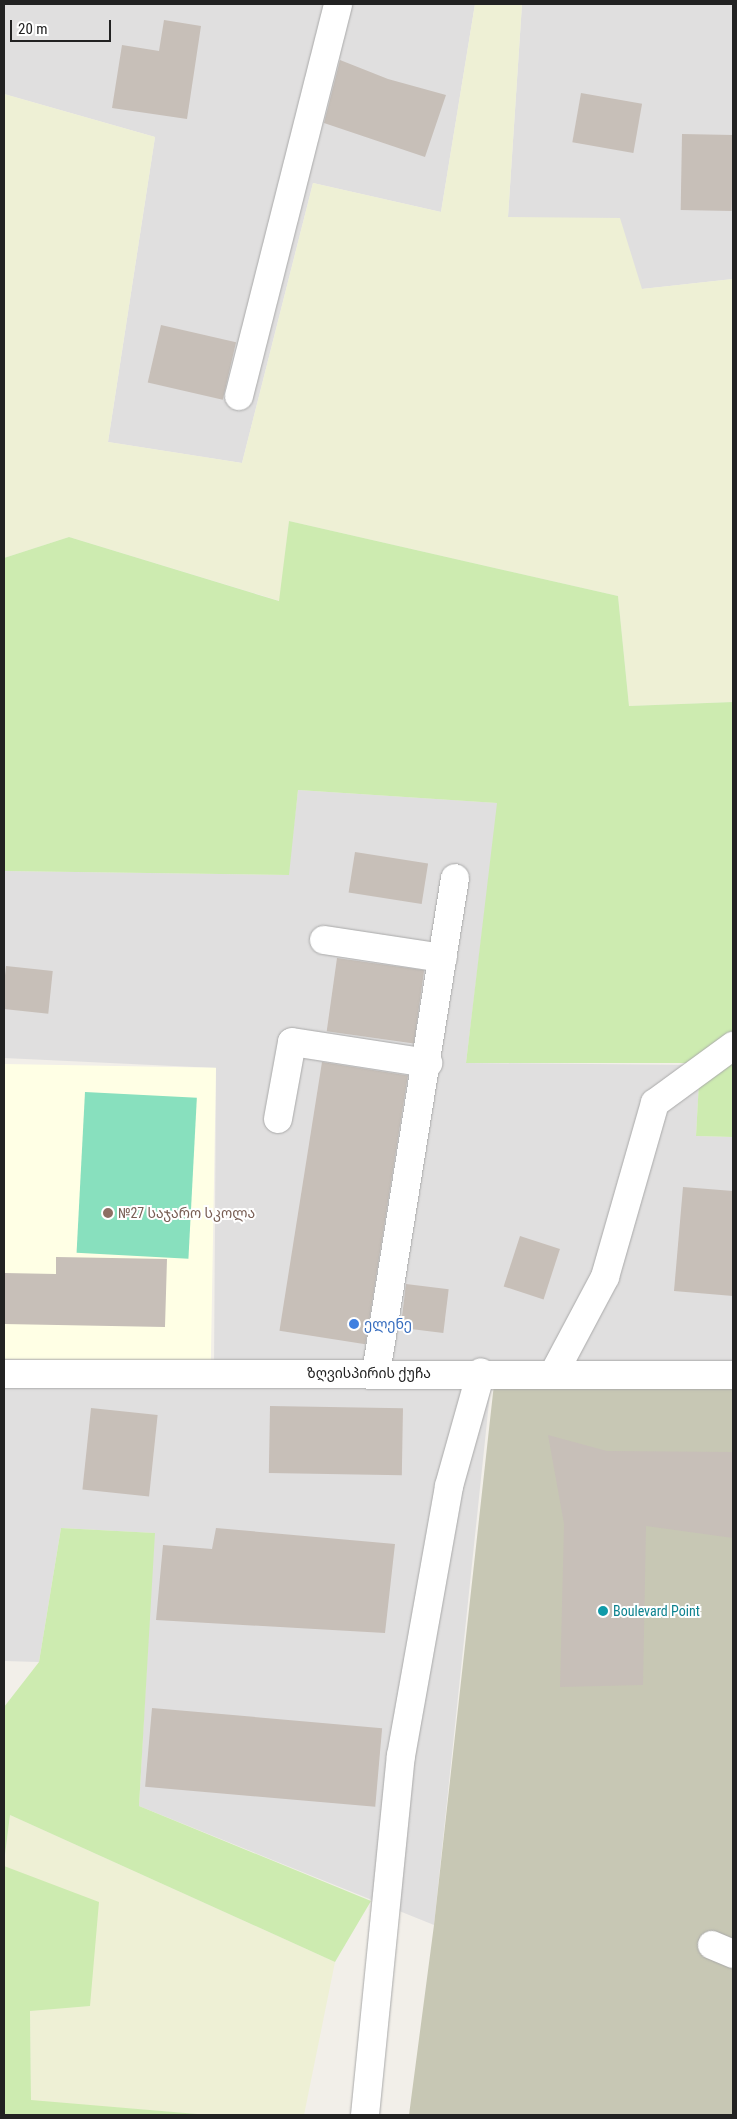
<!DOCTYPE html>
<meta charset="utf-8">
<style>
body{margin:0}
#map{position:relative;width:737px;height:2119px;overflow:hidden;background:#f2efe9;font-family:"Roboto Condensed","Noto Sans Georgian",sans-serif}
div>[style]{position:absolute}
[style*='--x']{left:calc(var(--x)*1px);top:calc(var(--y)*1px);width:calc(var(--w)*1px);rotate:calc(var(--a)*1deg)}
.residential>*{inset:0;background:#e0dfdf}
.education>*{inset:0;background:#ffffe5;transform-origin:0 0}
.construction>*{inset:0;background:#c7c7b4}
.farmland>*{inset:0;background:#eef0d5}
.grass>*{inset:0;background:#cdebb0}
.pitch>*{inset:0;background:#88e0be;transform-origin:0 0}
.building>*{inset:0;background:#c7bfb8;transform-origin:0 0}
.roads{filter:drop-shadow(0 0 1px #a9a9a9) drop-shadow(0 0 1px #a9a9a9)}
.minor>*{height:28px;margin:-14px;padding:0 14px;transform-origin:14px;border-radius:14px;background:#fff}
.dots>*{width:14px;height:14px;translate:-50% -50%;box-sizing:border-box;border:2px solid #fff;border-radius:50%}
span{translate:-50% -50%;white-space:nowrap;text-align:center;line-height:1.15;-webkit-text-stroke:4px #fff;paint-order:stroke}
.education-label{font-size:14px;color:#785e54}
.left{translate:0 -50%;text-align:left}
.shop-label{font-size:14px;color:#366cbe}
.street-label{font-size:14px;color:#222}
.culture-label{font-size:14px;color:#0d838f}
.frame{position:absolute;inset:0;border:5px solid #222;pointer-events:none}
.scale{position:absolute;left:10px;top:20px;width:101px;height:22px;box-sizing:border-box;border:2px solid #222;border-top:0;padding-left:6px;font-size:15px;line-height:18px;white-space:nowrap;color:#222;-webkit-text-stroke:4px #fff;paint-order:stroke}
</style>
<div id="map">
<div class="residential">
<i style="clip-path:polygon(4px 4px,475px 4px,441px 212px,313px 183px,242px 463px,108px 442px,155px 137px,4px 94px)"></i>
<i style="clip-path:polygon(522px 4px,733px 4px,733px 279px,642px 289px,508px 217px)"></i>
<i style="clip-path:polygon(298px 790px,498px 803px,466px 1063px,700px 1065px,696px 1136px,733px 1137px,733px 1370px,214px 1370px,216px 1068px,4px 1058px,4px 871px,288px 875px)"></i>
<i style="clip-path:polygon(492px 1374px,434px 1925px,139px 1806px,154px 1533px,61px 1528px,39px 1662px,4px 1661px,4px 1376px)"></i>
</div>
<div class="education">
<i style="left:4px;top:1064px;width:212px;height:295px;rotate:1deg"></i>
</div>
<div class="construction">
<i style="clip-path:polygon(733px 1373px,733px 2115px,409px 2115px,434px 1925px,495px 1375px)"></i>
</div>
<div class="farmland">
<i style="clip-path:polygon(475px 4px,522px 4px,508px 217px,620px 218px,642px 289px,733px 279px,733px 702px,629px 706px,618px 596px,289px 521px,280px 601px,69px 537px,4px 558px,4px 94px,155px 137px,108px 442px,242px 463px,313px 183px,441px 212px)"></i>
<i style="clip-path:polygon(10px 1815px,335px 1962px,304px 2115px,209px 2115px,31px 2101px,30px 2011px,4px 1866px)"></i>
</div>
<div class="grass">
<i style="clip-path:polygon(289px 521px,618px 596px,629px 706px,733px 702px,733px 1137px,696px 1136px,700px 1063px,466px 1063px,497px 803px,298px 790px,289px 875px,4px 871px,4px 558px,69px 537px,279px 601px)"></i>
<i style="clip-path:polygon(61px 1528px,155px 1533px,139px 1806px,371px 1901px,335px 1962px,10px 1815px,4px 1863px,4px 1707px,39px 1662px)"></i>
<i style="clip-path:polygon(4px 1866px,99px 1902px,90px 2006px,30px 2011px,31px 2100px,209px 2115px,4px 2115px)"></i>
</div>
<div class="pitch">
<i style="left:85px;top:1092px;width:112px;height:161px;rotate:3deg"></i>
</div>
<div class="building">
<i style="clip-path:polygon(164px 20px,201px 26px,187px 119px,112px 108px,122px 45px,159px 51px)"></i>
<i style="clip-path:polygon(340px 60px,388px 79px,446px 95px,425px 157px,324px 123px)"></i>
<i style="left:581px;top:93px;width:62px;height:50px;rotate:10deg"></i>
<i style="left:682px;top:134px;width:51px;height:76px;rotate:1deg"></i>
<i style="left:161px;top:325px;width:77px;height:59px;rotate:13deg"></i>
<i style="left:355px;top:852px;width:74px;height:41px;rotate:9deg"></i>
<i style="left:337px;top:958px;width:88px;height:74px;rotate:8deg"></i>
<i style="left:6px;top:966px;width:47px;height:43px;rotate:6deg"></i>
<i style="left:322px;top:1062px;width:87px;height:272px;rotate:9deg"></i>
<i style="clip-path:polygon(683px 1187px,733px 1191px,733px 1296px,674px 1291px)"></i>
<i style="left:520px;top:1236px;width:42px;height:53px;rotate:18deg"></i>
<i style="clip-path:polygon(56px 1257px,167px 1259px,165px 1327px,4px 1324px,4px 1273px,56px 1274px)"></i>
<i style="left:406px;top:1284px;width:43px;height:44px;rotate:7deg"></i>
<i style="left:270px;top:1406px;width:133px;height:67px;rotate:1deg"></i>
<i style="left:91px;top:1408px;width:67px;height:82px;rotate:6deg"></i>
<i style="clip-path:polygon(548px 1435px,607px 1451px,733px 1452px,733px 1538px,646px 1526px,643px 1685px,560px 1687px,564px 1524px)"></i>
<i style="clip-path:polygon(216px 1528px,395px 1544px,385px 1633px,156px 1620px,163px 1545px,212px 1549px)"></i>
<i style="left:152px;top:1708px;width:231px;height:79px;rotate:5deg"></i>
</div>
<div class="roads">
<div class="minor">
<i style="--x:239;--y:396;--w:404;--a:-75.8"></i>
<i style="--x:324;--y:940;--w:120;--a:8.6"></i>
<i style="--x:278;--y:1119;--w:78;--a:-79.7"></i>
<i style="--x:292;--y:1042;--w:138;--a:8.8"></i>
<i style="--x:376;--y:1373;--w:501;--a:-80.93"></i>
<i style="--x:554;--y:1373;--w:109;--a:-62"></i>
<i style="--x:605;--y:1277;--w:181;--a:-74"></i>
<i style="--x:655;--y:1103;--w:97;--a:-36.2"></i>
<i style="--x:4;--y:1374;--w:729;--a:0.08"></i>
<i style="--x:712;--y:1945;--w:23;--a:23"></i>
<i style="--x:365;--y:2115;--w:361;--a:-84.3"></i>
<i style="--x:401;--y:1756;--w:274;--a:-79.9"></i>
<i style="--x:449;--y:1486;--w:118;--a:-74.3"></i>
</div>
</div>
<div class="dots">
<i style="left:108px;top:1213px;background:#8d6e63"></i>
<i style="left:354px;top:1324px;background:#3f7fe0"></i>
<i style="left:603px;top:1611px;background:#0f9aa8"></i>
</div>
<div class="education-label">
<span class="left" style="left:118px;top:1213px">№27 საჯარო სკოლა</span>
</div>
<div class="shop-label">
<span class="left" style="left:364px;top:1324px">ელენე</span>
</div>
<div class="street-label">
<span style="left:369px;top:1373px">ზღვისპირის ქუჩა</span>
</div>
<div class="culture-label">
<span class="left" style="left:613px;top:1611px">Boulevard Point</span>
</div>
<div class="frame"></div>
<div class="scale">20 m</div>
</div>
